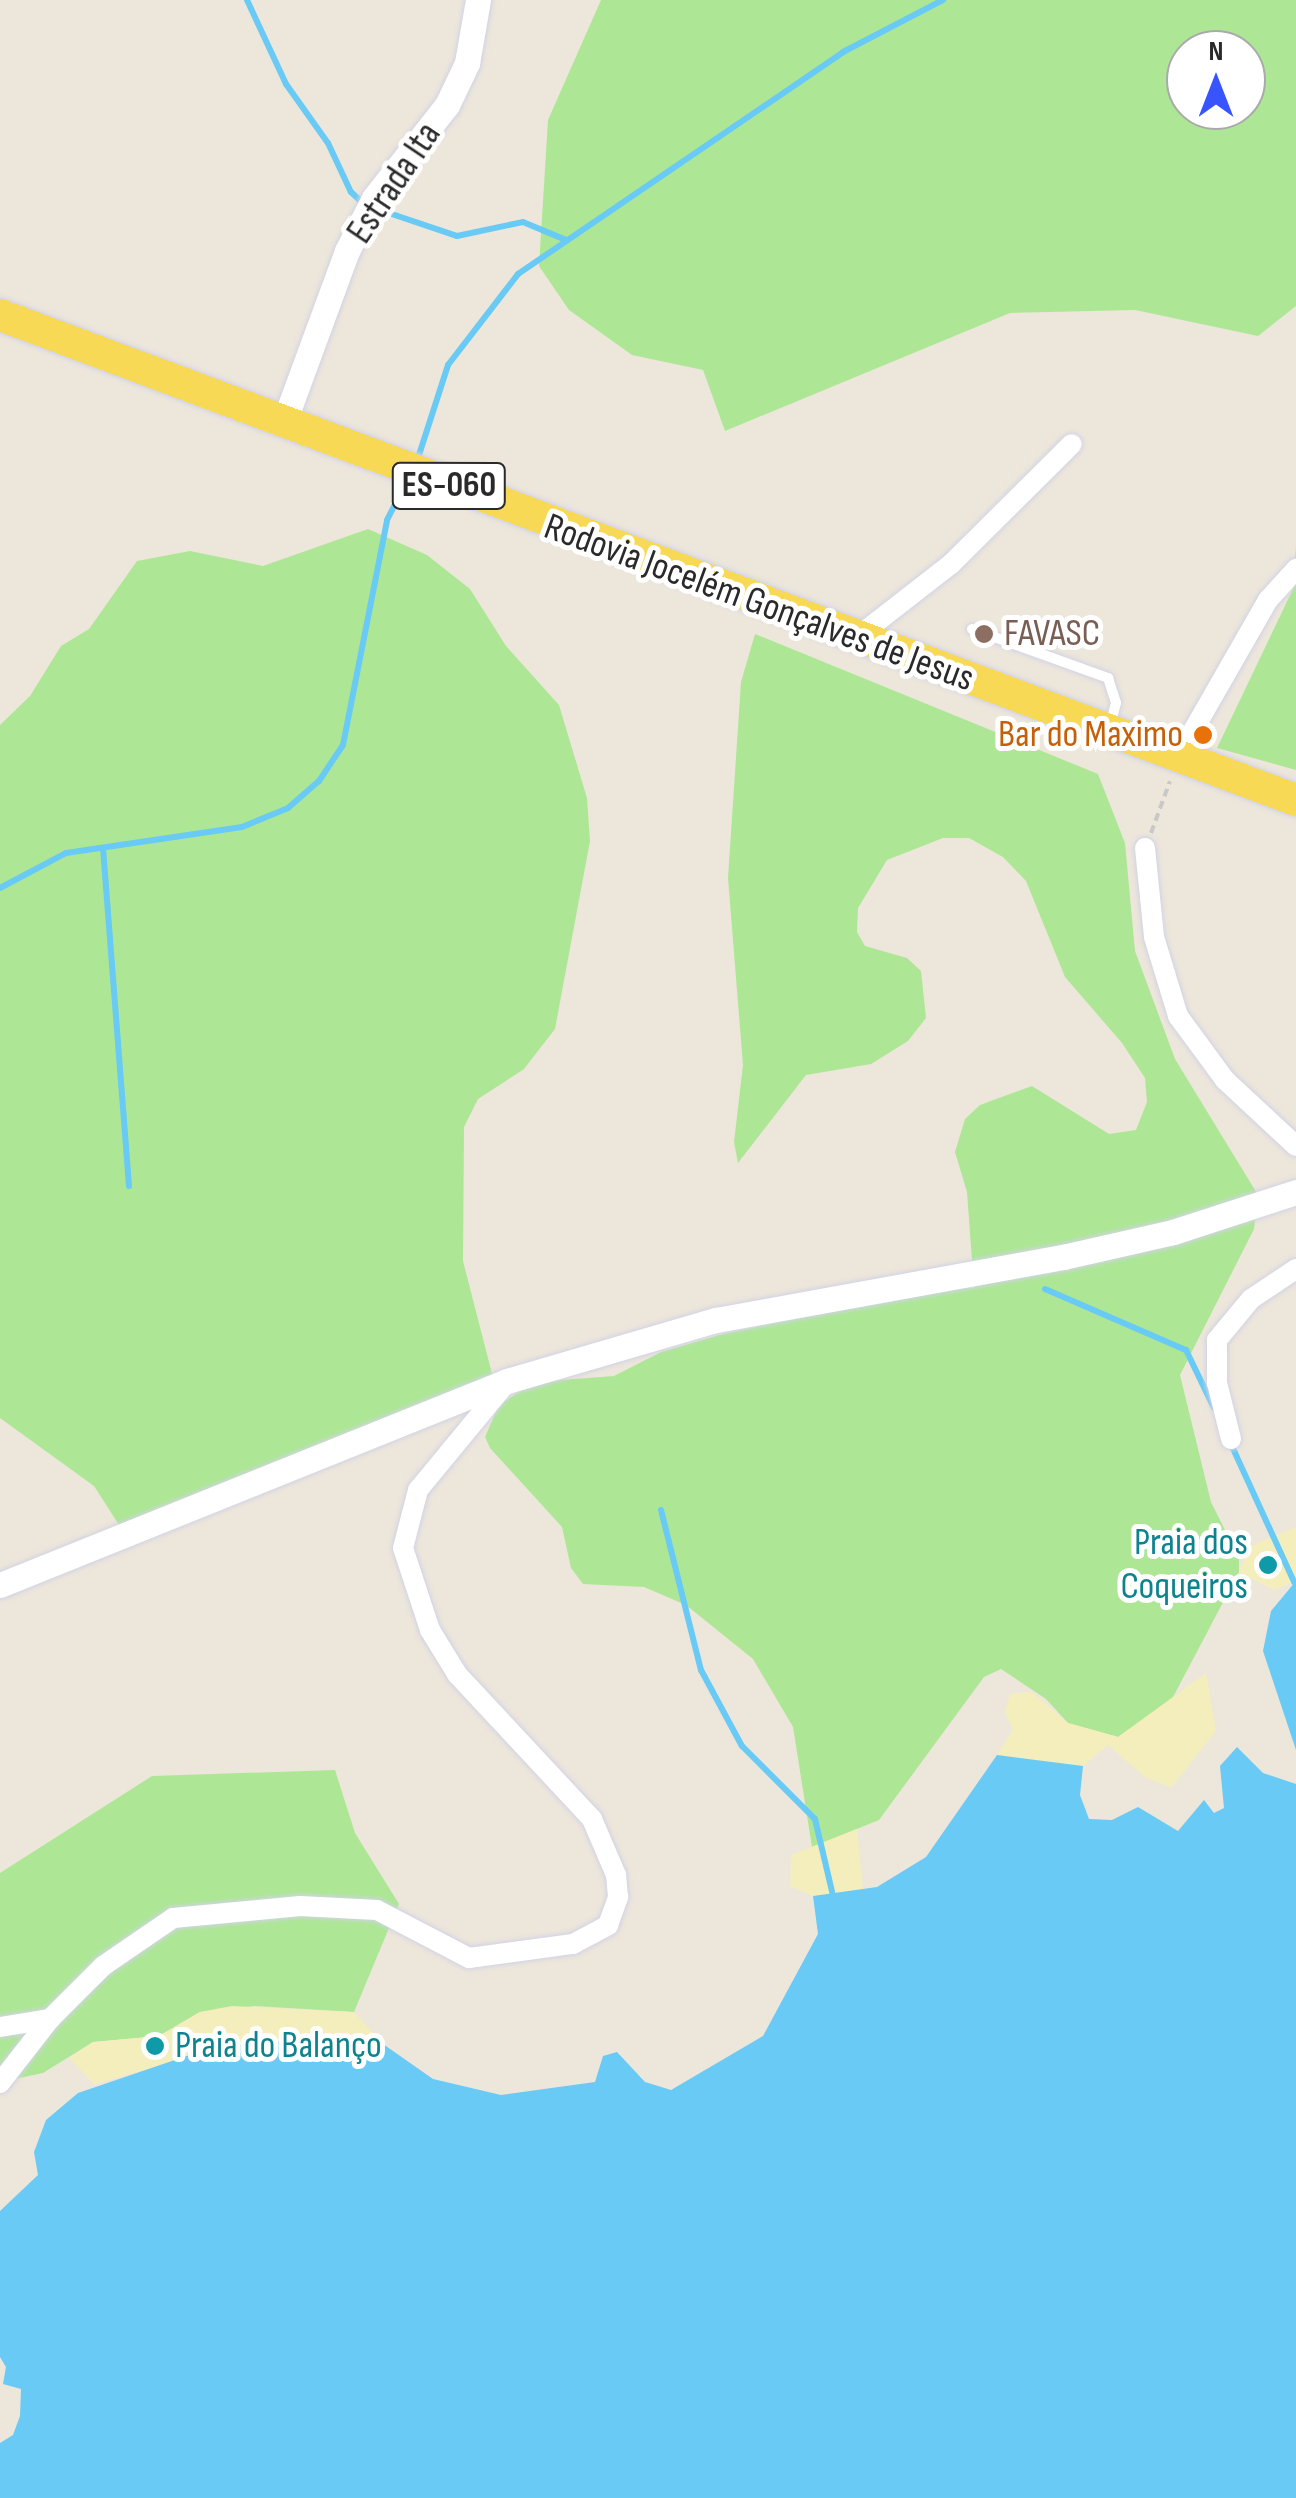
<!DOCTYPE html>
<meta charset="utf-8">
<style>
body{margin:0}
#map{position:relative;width:1296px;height:2498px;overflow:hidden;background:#ede6db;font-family:"Sofia Sans Condensed",sans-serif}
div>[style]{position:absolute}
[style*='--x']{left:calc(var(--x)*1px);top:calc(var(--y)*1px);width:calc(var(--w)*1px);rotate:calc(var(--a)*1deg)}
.green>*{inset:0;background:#ade795}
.sand>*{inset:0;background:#f4eebd}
.water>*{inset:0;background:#68caf5}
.stream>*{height:6px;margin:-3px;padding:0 3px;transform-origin:3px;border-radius:3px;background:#68caf5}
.path>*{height:4px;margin-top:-2px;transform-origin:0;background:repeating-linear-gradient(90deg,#c8c8c8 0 8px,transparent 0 13px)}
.roads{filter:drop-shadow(0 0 2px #d1d3e4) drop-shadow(0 0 2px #d1d3e4)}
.service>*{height:10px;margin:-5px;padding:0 5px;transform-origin:5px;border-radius:5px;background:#fff}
.minor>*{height:20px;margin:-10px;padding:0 10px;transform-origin:10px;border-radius:10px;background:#fff}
.tertiary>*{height:25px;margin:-12.5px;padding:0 12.5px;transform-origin:12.5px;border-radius:12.5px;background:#fff}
.primary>*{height:32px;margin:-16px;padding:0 16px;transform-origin:16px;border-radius:16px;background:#f8d955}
.dots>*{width:28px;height:28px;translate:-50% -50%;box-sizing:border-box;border:5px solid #fff;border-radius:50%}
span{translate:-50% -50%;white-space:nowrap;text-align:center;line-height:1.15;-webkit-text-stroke:10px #fff;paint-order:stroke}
.shield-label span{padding:2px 8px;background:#fff;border:2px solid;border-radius:8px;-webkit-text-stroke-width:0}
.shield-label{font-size:35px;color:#2a2a2a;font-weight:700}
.street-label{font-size:38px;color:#2a2a2a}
.education-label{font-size:38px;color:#785e54}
.left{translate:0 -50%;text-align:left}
.food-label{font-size:38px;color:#c56008}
.right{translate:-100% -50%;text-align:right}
.culture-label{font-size:38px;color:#0d838f}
.north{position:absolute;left:1166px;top:30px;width:100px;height:100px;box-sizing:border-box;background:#fff;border:2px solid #aaa;border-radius:50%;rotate:0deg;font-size:28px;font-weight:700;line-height:40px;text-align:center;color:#2a2a2a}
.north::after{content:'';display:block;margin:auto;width:35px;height:45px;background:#3754ff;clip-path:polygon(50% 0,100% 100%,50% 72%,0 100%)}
</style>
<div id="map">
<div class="green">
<i style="clip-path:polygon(evenodd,601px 0,1296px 0,1296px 306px,1258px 336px,1135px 310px,1010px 313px,725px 431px,703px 370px,632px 355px,569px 310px,539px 266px,548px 120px,601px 0,1186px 50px,1246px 50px,1246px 110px,1186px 110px,1186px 50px)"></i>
<i style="clip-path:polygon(368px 529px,427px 555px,470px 589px,506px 646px,559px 705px,587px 798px,590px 841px,555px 1029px,524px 1069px,478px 1099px,464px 1127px,463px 1261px,498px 1397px,132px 1545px,94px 1486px,0 1418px,0 725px,30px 696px,61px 646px,89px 629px,137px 561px,190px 551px,263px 566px)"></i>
<i style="clip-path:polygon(1296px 546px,1296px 770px,1217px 748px,1293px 589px)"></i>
<i style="clip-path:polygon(755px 634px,1098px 774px,1125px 843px,1135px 951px,1175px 1059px,1258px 1195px,1254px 1229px,1180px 1375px,1211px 1502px,1239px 1558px,1239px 1572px,1172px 1699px,1118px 1737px,1068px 1723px,1046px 1699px,1001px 1669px,984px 1677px,879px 1820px,812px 1847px,793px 1727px,753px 1659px,686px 1605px,644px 1587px,583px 1584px,571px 1568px,562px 1527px,490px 1448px,485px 1437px,499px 1405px,534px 1382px,614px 1376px,661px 1352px,719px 1335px,940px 1287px,974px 1288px,967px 1192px,955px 1152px,965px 1119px,980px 1105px,1032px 1086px,1109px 1134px,1136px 1130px,1147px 1102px,1145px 1078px,1122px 1043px,1065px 977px,1026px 881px,1003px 857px,969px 838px,943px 838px,887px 860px,858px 908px,857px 932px,865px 946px,907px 958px,921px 971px,926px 1018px,908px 1041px,871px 1064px,806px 1075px,738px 1163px,734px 1142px,743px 1065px,728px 878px,741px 682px)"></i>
<i style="clip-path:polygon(335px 1770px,355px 1833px,399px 1904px,354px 2012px,255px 2006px,200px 2012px,159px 2036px,93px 2042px,43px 2073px,0 2082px,0 1873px,152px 1776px)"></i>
</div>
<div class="sand">
<i style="clip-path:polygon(1296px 1527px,1296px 1581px,1274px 1590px,1239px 1572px,1248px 1547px)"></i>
<i style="clip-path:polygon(1206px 1673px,1216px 1731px,1171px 1788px,1145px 1777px,1108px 1745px,1083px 1766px,997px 1755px,1013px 1730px,1005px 1712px,1010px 1694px,1032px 1692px,1068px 1723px,1118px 1737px)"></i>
<i style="clip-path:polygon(857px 1829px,863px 1891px,813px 1896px,790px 1886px,791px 1855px)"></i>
<i style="clip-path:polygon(232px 2006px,354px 2012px,383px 2044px,254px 2040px,94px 2084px,69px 2058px,93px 2042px,159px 2036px,200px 2012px)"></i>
</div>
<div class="water">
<i style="clip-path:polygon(1296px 1581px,1296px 1750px,1263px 1651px,1271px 1611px)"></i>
<i style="clip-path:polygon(1237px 1747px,1263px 1773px,1296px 1784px,1296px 2498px,0 2498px,0 2443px,13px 2435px,20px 2416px,21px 2389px,3px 2384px,6px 2367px,0 2357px,0 2211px,38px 2175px,34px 2152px,46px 2120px,78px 2093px,213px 2047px,319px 2038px,383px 2044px,433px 2079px,501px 2095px,595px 2082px,603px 2056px,617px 2052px,645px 2082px,671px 2090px,763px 2036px,818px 1934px,813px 1896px,877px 1887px,926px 1857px,997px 1755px,1083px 1766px,1080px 1795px,1089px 1819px,1112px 1820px,1138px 1807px,1178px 1831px,1204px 1800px,1214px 1813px,1224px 1808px,1220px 1766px)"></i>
</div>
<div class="stream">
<i style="--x:247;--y:0;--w:93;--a:65.1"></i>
<i style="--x:286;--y:84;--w:72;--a:54.6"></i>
<i style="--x:328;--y:143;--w:54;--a:64.9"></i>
<i style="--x:351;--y:192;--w:19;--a:43"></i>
<i style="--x:377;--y:209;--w:84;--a:18.6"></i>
<i style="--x:457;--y:236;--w:67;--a:-12"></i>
<i style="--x:523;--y:222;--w:47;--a:22.7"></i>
<i style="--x:418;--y:458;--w:98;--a:-72.1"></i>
<i style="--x:448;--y:365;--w:115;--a:-52.4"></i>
<i style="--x:518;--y:274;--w:394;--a:-34.3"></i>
<i style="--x:843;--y:52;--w:113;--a:-27.5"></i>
<i style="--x:103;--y:848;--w:339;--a:85.6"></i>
<i style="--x:0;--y:888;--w:75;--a:-27.9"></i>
<i style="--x:66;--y:853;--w:178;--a:-8.4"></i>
<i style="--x:242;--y:827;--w:50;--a:-22.4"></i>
<i style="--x:288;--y:808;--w:41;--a:-41.1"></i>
<i style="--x:319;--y:781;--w:43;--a:-56.3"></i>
<i style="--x:343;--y:745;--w:229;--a:-78.9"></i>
<i style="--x:387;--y:520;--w:46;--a:-62.9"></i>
<i style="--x:1045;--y:1289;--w:154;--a:23.4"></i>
<i style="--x:1186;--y:1350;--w:64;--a:64.2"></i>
<i style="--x:1230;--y:1442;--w:154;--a:65.4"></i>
<i style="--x:661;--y:1510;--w:165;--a:76"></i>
<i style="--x:701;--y:1670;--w:86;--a:61.7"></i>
<i style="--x:742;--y:1746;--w:103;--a:45"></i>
<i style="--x:815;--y:1819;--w:79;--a:76.8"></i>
</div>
<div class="path">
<i style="--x:1151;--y:833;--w:55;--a:-69.9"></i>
</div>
<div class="roads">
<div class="service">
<i style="--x:972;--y:629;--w:145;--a:19.8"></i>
<i style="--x:1108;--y:678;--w:26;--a:72"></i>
<i style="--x:1116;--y:703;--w:24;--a:105"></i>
</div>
<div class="minor">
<i style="--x:856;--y:638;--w:120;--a:-37.9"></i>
<i style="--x:951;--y:564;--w:170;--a:-44.8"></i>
<i style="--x:1178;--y:757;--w:181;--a:-60.2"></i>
<i style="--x:1268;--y:600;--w:42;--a:-47.9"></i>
<i style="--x:1145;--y:848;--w:89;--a:84.2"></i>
<i style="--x:1154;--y:937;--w:83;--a:73.1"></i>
<i style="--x:1178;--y:1016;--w:79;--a:53.7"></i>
<i style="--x:1225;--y:1080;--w:97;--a:42.9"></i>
<i style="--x:1231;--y:1439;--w:58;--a:-104"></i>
<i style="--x:1217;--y:1383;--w:43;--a:-90"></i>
<i style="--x:1217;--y:1340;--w:53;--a:-50.3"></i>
<i style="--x:1251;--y:1299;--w:54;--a:-33.7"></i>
<i style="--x:0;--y:2027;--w:51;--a:-9.1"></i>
<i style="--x:0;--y:2083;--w:81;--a:-52"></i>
<i style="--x:50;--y:2019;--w:75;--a:-45"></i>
<i style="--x:103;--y:1966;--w:85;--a:-34.4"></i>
<i style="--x:173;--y:1918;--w:128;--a:-5.4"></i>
<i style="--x:300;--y:1906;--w:77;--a:3"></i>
<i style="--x:377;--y:1910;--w:104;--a:27.6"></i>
<i style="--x:469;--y:1958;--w:105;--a:-7.7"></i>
<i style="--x:573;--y:1944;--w:40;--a:-28"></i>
<i style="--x:608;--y:1925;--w:30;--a:-70"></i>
<i style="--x:618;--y:1897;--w:22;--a:-95"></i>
<i style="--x:616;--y:1875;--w:61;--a:-113.2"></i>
<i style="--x:592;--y:1819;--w:198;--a:-133"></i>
<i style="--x:457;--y:1674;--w:52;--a:-121.5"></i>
<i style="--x:430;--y:1630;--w:86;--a:-108.2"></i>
<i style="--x:403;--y:1548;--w:60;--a:-75.5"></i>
<i style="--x:418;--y:1490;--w:140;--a:-50.5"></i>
</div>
<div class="tertiary">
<i style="--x:284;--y:422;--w:182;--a:-69.8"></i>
<i style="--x:347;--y:251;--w:59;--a:-63"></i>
<i style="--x:374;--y:198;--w:118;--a:-51.9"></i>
<i style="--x:447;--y:105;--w:47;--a:-64.5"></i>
<i style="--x:467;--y:63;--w:64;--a:-80.1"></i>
<i style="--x:0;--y:1585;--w:547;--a:-21.92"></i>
<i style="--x:507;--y:1381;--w:218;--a:-16.3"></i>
<i style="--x:716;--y:1320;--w:353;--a:-10.3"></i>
<i style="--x:1063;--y:1257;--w:113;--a:-12.8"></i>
<i style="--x:1173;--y:1232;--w:129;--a:-18"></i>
</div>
<div class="primary">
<i style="--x:0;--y:315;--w:1384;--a:20.52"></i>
</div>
</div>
<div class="dots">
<i style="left:984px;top:634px;background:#8d6e63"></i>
<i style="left:1203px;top:735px;background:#e8710a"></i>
<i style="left:1268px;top:1565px;background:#0f9aa8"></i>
<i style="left:155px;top:2046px;background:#0f9aa8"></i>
</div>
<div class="shield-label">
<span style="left:449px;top:486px">ES-060</span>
</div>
<div class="street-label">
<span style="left:394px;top:183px;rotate:-56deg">Estrada Ita</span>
<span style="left:759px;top:603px;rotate:20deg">Rodovia Jocelém Gonçalves de Jesus</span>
</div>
<div class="education-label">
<span class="left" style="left:1004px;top:634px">FAVASC</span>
</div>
<div class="food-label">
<span class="right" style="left:1183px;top:735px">Bar do Maximo</span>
</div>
<div class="culture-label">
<span class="right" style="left:1248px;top:1565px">Praia dos<br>Coqueiros</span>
<span class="left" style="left:175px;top:2046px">Praia do Balanço</span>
</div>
<div class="north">N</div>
</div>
